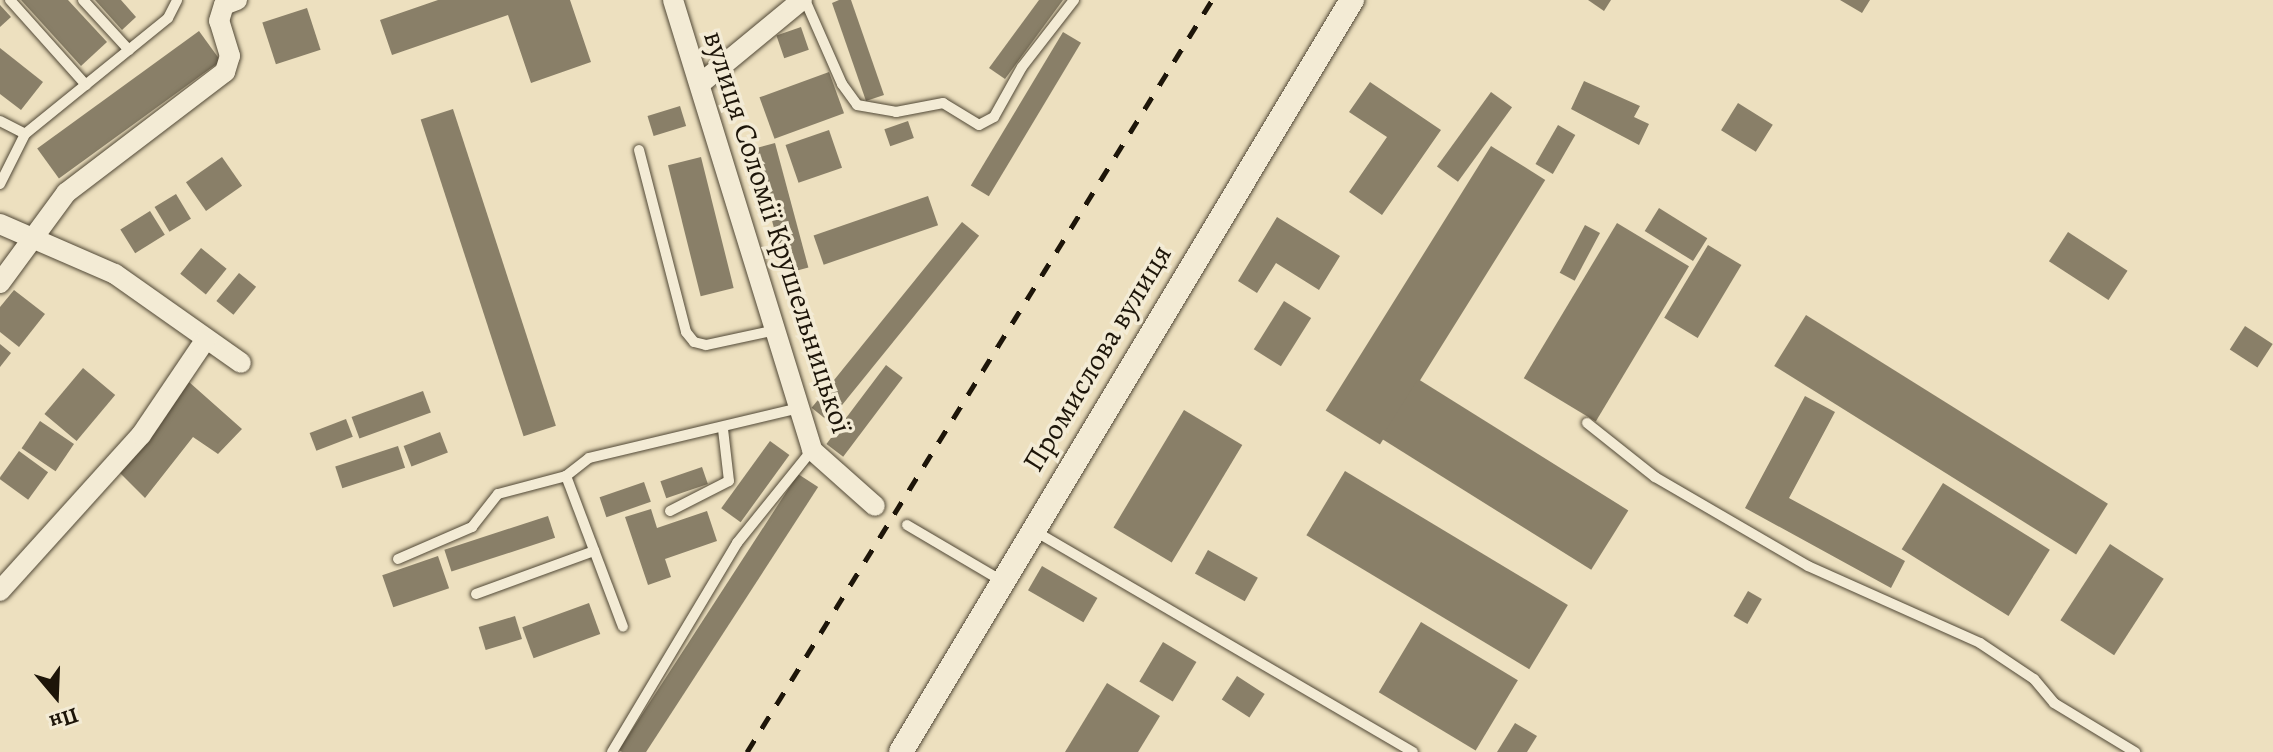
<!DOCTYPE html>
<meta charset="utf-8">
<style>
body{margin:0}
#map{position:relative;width:2273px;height:752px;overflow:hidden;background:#ede0bf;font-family:Alegreya,serif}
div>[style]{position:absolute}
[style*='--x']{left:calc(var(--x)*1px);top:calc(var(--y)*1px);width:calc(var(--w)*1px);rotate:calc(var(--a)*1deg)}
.building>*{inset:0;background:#897f68;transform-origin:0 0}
.roads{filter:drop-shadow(0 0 2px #514836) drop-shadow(0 0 2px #514836)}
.service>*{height:10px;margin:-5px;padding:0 5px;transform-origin:5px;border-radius:5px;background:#f3ebd5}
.minor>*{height:20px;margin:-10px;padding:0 10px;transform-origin:10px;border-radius:10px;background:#f3ebd5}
.tertiary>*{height:24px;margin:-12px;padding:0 12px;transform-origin:12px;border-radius:12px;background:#f3ebd5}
.rail>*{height:5px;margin-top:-2.5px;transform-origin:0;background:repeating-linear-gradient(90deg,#1d1509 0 14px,transparent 0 28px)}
span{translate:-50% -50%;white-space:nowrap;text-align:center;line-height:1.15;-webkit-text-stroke:7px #f3ebd5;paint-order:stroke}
.street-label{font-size:30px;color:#1d1509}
.north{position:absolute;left:16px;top:656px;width:80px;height:80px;-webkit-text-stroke:6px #f3ebd5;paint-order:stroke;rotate:161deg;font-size:22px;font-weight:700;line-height:32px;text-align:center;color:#1d1509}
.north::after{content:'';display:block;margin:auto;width:28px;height:36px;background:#1d1509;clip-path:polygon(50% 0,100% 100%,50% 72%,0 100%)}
</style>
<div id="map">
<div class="building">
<i style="clip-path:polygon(21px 0,68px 0,107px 42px,81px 66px)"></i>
<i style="clip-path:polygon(95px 0,121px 0,136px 17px,122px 30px)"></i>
<i style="clip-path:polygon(438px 0,570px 0,591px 62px,531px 83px,508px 15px,392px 55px,380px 20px)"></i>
<i style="clip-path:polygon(839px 0,851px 0,884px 95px,866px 101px,832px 3px)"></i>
<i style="clip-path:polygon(1039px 0,1063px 0,1005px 79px,989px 68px)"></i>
<i style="clip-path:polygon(1588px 0,1611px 0,1604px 11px)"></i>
<i style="clip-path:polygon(1840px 0,1870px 0,1862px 13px)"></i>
<i style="clip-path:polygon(0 5px,11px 17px,0 27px)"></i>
<i style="left:307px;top:8px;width:44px;height:47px;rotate:72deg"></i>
<i style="left:801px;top:27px;width:24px;height:26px;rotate:71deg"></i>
<i style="left:199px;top:31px;width:37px;height:200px;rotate:54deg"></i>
<i style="left:1063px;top:32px;width:21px;height:179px;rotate:31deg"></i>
<i style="clip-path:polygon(0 48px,43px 82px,21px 110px,0 94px)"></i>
<i style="left:829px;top:72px;width:44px;height:74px;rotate:70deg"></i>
<i style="clip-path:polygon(1584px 81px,1640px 106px,1634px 117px,1649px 124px,1639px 145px,1571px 109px)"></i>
<i style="clip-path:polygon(1370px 82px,1441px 130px,1382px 215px,1349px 192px,1387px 137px,1349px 112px)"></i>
<i style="left:1491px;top:92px;width:26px;height:92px;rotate:36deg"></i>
<i style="left:1738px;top:103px;width:41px;height:32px;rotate:32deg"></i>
<i style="left:680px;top:106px;width:21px;height:34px;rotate:73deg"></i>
<i style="left:453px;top:109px;width:333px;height:34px;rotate:72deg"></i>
<i style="left:908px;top:121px;width:18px;height:25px;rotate:71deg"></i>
<i style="left:1558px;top:125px;width:20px;height:45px;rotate:30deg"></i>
<i style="left:829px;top:130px;width:40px;height:46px;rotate:71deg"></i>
<i style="left:775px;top:143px;width:129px;height:23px;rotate:75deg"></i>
<i style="left:1491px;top:146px;width:64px;height:312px;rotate:32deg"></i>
<i style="left:222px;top:157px;width:35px;height:44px;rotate:55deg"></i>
<i style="left:701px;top:157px;width:135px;height:34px;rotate:76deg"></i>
<i style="left:176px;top:194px;width:29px;height:25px;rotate:59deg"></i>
<i style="left:928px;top:196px;width:31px;height:121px;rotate:71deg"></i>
<i style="left:1659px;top:208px;width:57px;height:27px;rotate:32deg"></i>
<i style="left:150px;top:211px;width:28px;height:35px;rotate:58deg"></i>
<i style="clip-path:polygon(1277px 217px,1340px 256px,1319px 290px,1276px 263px,1257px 293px,1238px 281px)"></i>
<i style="left:962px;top:222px;width:22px;height:239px;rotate:39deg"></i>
<i style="left:1617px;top:223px;width:84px;height:181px;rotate:31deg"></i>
<i style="left:1585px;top:225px;width:17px;height:54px;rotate:28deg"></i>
<i style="left:2068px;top:232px;width:71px;height:35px;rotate:33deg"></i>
<i style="left:1708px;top:245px;width:39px;height:85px;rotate:31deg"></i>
<i style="left:201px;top:248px;width:33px;height:33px;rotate:39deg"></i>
<i style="left:239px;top:273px;width:22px;height:36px;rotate:39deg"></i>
<i style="clip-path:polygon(14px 290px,45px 314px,19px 347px,0 332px,0 307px)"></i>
<i style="left:1284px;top:301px;width:32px;height:57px;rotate:32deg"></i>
<i style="left:1806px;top:315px;width:356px;height:60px;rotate:32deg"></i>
<i style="left:2245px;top:326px;width:33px;height:28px;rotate:33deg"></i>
<i style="clip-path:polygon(0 344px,11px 353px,0 367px)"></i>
<i style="left:886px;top:365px;width:21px;height:99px;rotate:37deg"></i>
<i style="left:83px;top:368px;width:42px;height:60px;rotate:40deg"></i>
<i style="left:1418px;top:379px;width:248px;height:70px;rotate:32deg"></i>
<i style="clip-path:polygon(189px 382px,242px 429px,218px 454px,193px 437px,145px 498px,119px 472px)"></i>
<i style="left:423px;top:391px;width:23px;height:76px;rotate:70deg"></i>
<i style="clip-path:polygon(1805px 396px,1835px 412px,1789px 498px,1905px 561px,1891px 588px,1745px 508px)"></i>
<i style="left:1184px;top:410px;width:68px;height:137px;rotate:31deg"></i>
<i style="left:346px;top:419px;width:19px;height:39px;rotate:69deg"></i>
<i style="left:40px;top:421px;width:41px;height:33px;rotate:34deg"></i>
<i style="left:440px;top:432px;width:22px;height:39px;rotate:69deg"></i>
<i style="left:770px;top:441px;width:24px;height:83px;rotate:36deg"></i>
<i style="left:398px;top:446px;width:23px;height:66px;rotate:72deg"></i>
<i style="left:19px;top:451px;width:36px;height:34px;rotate:36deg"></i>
<i style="left:702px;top:467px;width:18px;height:44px;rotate:71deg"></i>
<i style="left:1345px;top:471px;width:260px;height:75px;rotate:31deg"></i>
<i style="left:798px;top:474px;width:24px;height:329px;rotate:33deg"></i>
<i style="left:644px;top:482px;width:21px;height:47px;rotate:71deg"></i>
<i style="left:1943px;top:483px;width:126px;height:78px;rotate:32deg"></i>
<i style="clip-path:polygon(651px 509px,657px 528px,707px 511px,717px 541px,665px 559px,671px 577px,648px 585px,625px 517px)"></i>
<i style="left:548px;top:516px;width:23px;height:109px;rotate:72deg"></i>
<i style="left:2110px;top:544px;width:64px;height:91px;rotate:33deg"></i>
<i style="left:1208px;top:550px;width:57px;height:27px;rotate:29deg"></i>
<i style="left:438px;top:556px;width:34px;height:59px;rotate:71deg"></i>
<i style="left:1042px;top:566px;width:64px;height:28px;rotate:30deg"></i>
<i style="left:1748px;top:591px;width:16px;height:29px;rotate:30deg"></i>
<i style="left:589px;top:603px;width:33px;height:71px;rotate:70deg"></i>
<i style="left:515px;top:616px;width:24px;height:38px;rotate:73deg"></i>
<i style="left:1421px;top:622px;width:113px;height:82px;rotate:31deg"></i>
<i style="left:1163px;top:642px;width:39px;height:46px;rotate:31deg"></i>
<i style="left:1237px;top:676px;width:33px;height:28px;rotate:33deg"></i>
<i style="clip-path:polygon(1107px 683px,1160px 716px,1138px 752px,1065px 752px)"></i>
<i style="clip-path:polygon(1515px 723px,1537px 736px,1527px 752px,1497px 752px)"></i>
</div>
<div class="roads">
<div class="service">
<i style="--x:10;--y:0;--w:114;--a:48.2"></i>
<i style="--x:83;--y:0;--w:68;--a:47.4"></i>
<i style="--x:805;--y:0;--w:92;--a:66.2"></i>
<i style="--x:842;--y:84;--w:26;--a:54"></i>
<i style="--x:857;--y:105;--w:40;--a:10"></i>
<i style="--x:896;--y:112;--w:48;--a:-10.8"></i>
<i style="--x:943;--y:103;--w:42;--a:31.4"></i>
<i style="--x:979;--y:125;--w:17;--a:-28"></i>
<i style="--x:994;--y:117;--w:57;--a:-60.8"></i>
<i style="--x:1022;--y:67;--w:85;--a:-52.2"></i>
<i style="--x:0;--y:121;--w:28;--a:27"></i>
<i style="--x:639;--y:150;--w:188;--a:75.5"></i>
<i style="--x:686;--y:332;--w:13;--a:51"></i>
<i style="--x:694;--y:342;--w:12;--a:14"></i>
<i style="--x:706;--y:345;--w:72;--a:-12.1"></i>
<i style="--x:0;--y:184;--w:56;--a:-63.4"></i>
<i style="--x:25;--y:134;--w:184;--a:-39"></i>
<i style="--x:168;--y:18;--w:20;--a:-63"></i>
<i style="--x:1587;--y:423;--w:87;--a:38.5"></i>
<i style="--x:1655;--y:477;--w:177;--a:30.2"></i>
<i style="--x:1808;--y:566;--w:188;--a:24.1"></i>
<i style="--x:1980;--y:643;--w:65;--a:33.7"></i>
<i style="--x:2034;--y:679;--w:31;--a:50"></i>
<i style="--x:2054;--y:703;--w:95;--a:31.2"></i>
<i style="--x:566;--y:476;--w:161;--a:69.3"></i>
<i style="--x:670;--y:511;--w:66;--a:-27"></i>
<i style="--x:729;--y:481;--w:52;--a:-96.6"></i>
<i style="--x:907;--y:525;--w:110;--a:30.5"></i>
<i style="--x:1033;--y:530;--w:440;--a:30.3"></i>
<i style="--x:398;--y:559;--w:81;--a:-23.4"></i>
<i style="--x:472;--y:527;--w:42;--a:-51.8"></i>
<i style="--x:498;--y:494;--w:70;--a:-14.8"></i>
<i style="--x:566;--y:476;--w:29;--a:-38"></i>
<i style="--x:589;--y:458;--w:216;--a:-13.4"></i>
<i style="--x:476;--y:594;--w:126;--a:-20"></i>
<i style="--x:612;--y:752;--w:244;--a:-59.1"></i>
<i style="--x:737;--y:543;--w:119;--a:-51.1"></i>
</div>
<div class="minor">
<i style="--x:673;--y:0;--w:471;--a:72.8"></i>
<i style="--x:812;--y:450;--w:84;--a:41.6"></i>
<i style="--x:700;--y:84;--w:132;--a:-39.5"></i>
<i style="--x:0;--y:224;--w:125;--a:23.5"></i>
<i style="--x:115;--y:274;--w:154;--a:35.2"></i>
<i style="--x:0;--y:283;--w:112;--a:-53.7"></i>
<i style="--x:66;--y:193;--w:200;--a:-37.3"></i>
<i style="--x:225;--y:72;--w:17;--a:-73"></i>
<i style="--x:230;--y:56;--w:37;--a:-107"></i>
<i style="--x:219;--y:21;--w:17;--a:-73"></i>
<i style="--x:224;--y:5;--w:14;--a:-21"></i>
<i style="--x:0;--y:591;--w:210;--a:-47.9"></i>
<i style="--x:141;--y:435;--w:116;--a:-55.9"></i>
</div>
<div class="tertiary">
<i style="--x:901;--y:752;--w:877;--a:-59.05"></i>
</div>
</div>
<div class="rail">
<i style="--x:747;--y:752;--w:884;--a:-58.27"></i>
</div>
<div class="street-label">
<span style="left:778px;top:232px;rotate:72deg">вулиця Соломії Крушельницької</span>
<span style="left:1097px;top:358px;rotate:-59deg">Промислова вулиця</span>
</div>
<div class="north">Пн</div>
</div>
